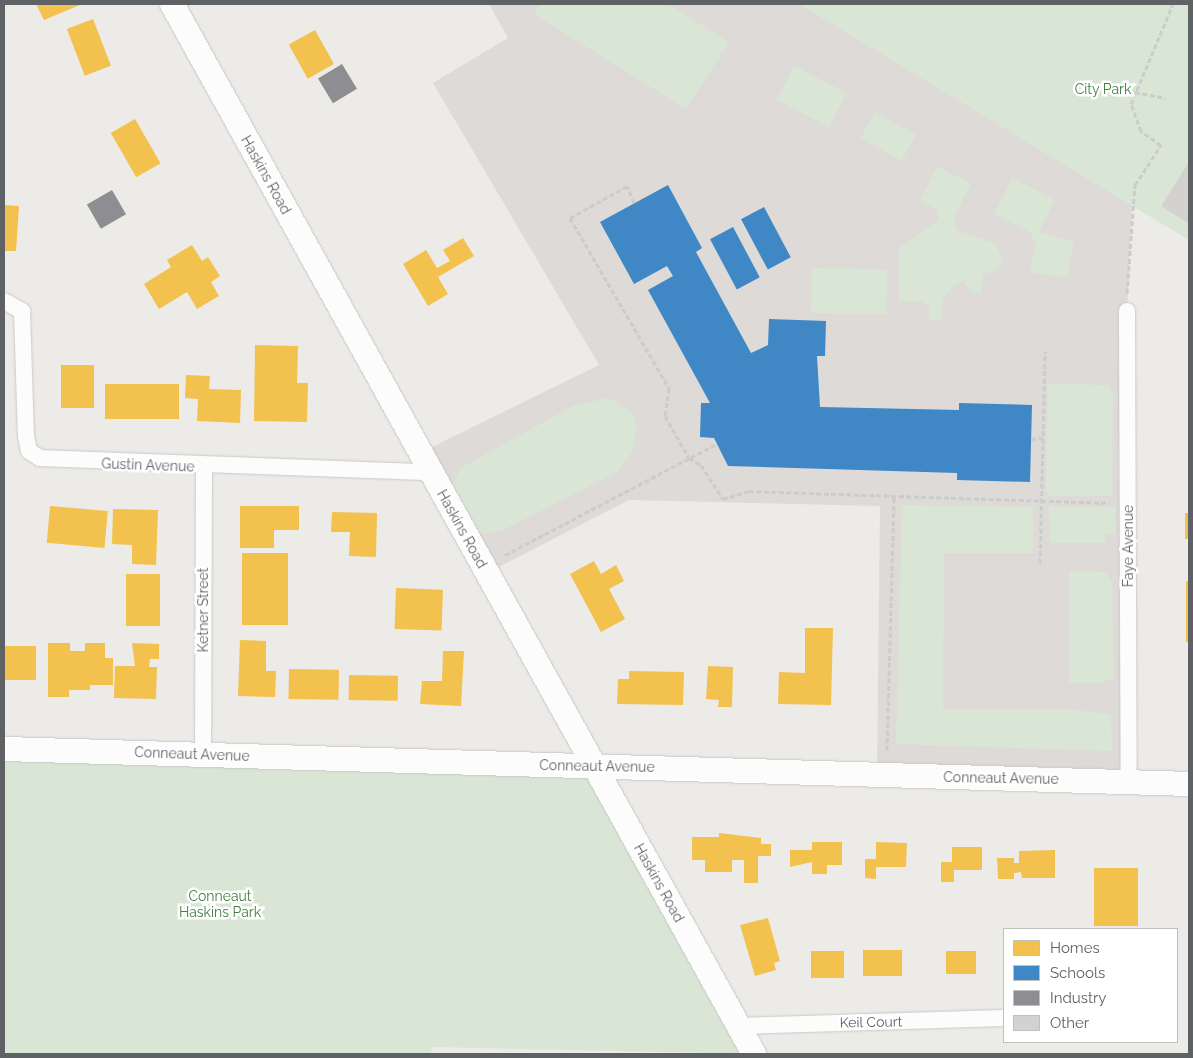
<!DOCTYPE html>
<style>
body{margin:0}
#map{position:relative;width:1193px;height:1058px;overflow:hidden;background:#edebe8;font-family:Raleway,sans-serif}
div>[style]{position:absolute}
[style*='--x']{left:calc(var(--x)*1px);top:calc(var(--y)*1px);width:calc(var(--w)*1px);rotate:calc(var(--a)*1deg)}
.education>*{inset:0;background:#dddad7}
.green>*{inset:0;background:#d9e6d6;transform-origin:0 0}
.homes>*{inset:0;background:#f2c14e;transform-origin:0 0}
.schools>*{inset:0;background:#3f88c5;transform-origin:0 0}
.industry>*{inset:0;background:#8d8d92;transform-origin:0 0}
.building>*{inset:0;background:#d4d2d1}
.path>*{height:3px;margin-top:-1.5px;transform-origin:0;background:repeating-linear-gradient(90deg,#cacdcb 0 5px,transparent 0 7.5px)}
.roads{filter:drop-shadow(0 0 1px #cac9c8) drop-shadow(0 0 1px #cac9c8)}
.street>*{height:16px;margin:-8px;padding:0 8px;transform-origin:8px;border-radius:8px;background:#fcfcfc}
.secondary>*{height:24px;margin:-12px;padding:0 12px;transform-origin:12px;border-radius:12px;background:#fcfcfc}
span{translate:-50% -50%;white-space:nowrap;text-align:center;line-height:1.15;-webkit-text-stroke:5px #fff;paint-order:stroke}
.park-label{font-size:14px;color:#438141}
.street-label{font-size:14px;color:#5e6265}
.frame{position:absolute;inset:0;border:5px solid #5e6265;pointer-events:none}
.legend{position:absolute;left:1003px;top:928px;width:175px;height:115px;box-sizing:border-box;background:#fff;border:1px solid #bfc0c1;margin:0;padding:6px 9px;list-style:none;font-size:15px;color:#5e6265}
.legend li{display:flex;align-items:center;gap:10px;height:25px}
.legend b{width:25px;border:1px solid #bfc0c1}
</style>
<div id="map">
<div class="education">
<i style="clip-path:polygon(489px 4px,800px 4px,1132px 205px,1127px 311px,1129px 781px,877px 775px,880px 506px,629px 500px,487px 573px,420px 453px,599px 365px,433px 83px,508px 38px)"></i>
</div>
<div class="green">
<i style="clip-path:polygon(540px 4px,668px 4px,729px 42px,686px 109px,534px 14px)"></i>
<i style="clip-path:polygon(800px 4px,1189px 4px,1189px 240px,1114px 195px)"></i>
<i style="left:794px;top:66px;width:59px;height:38px;rotate:27deg"></i>
<i style="left:875px;top:112px;width:47px;height:30px;rotate:29deg"></i>
<i style="clip-path:polygon(937px 167px,971px 183px,954px 218px,956px 230px,996px 244px,1003px 261px,997px 270px,982px 275px,982px 293px,972px 293px,964px 282px,955px 284px,942px 300px,942px 320px,929px 320px,929px 307px,922px 301px,899px 301px,899px 248px,939px 220px,936px 209px,920px 201px)"></i>
<i style="clip-path:polygon(1012px 178px,1055px 200px,1039px 232px,1074px 241px,1067px 278px,1030px 272px,1036px 243px,1030px 232px,994px 214px)"></i>
<i style="left:812px;top:268px;width:75px;height:45px;rotate:1deg"></i>
<i style="clip-path:polygon(1048px 384px,1109px 385px,1113px 392px,1112px 496px,1050px 496px,1046px 491px)"></i>
<i style="clip-path:polygon(608px 398px,631px 411px,637px 425px,633px 450px,618px 472px,501px 531px,480px 534px,452px 485px,461px 468px,573px 406px)"></i>
<i style="clip-path:polygon(902px 505px,1033px 507px,1033px 553px,944px 553px,943px 709px,1069px 709px,1111px 715px,1112px 751px,896px 744px)"></i>
<i style="clip-path:polygon(1049px 507px,1115px 507px,1115px 534px,1105px 534px,1105px 543px,1050px 543px)"></i>
<i style="clip-path:polygon(1069px 571px,1105px 572px,1112px 583px,1114px 678px,1100px 683px,1069px 683px)"></i>
<i style="clip-path:polygon(4px 760px,594px 767px,754px 1054px,432px 1047px,431px 1054px,4px 1054px)"></i>
</div>
<div class="homes">
<i style="clip-path:polygon(36px 4px,82px 4px,44px 20px)"></i>
<i style="left:93px;top:19px;width:50px;height:28px;rotate:69deg"></i>
<i style="left:315px;top:30px;width:39px;height:30px;rotate:61deg"></i>
<i style="left:135px;top:119px;width:51px;height:28px;rotate:60deg"></i>
<i style="clip-path:polygon(4px 205px,19px 206px,16px 251px,4px 251px)"></i>
<i style="clip-path:polygon(463px 238px,474px 256px,438px 277px,448px 294px,428px 306px,403px 264px,426px 250px,437px 268px,450px 261px,443px 250px)"></i>
<i style="clip-path:polygon(192px 245px,202px 261px,208px 257px,220px 276px,211px 282px,219px 296px,197px 309px,187px 292px,159px 309px,144px 284px,171px 267px,167px 260px)"></i>
<i style="clip-path:polygon(255px 345px,298px 346px,297px 383px,308px 383px,307px 422px,254px 421px)"></i>
<i style="left:61px;top:365px;width:33px;height:43px"></i>
<i style="clip-path:polygon(186px 375px,210px 376px,209px 389px,241px 390px,240px 423px,197px 421px,198px 399px,185px 398px)"></i>
<i style="left:105px;top:384px;width:74px;height:35px"></i>
<i style="left:50px;top:506px;width:58px;height:37px;rotate:5deg"></i>
<i style="clip-path:polygon(240px 506px,299px 506px,299px 530px,274px 530px,274px 548px,240px 548px)"></i>
<i style="clip-path:polygon(113px 509px,158px 510px,156px 565px,132px 564px,132px 545px,112px 544px)"></i>
<i style="clip-path:polygon(332px 512px,377px 513px,376px 557px,349px 556px,350px 532px,331px 532px)"></i>
<i style="left:1185px;top:513px;width:4px;height:26px"></i>
<i style="left:288px;top:553px;width:72px;height:46px;rotate:90deg"></i>
<i style="clip-path:polygon(594px 561px,601px 574px,616px 565px,624px 581px,609px 589px,625px 619px,601px 632px,570px 574px)"></i>
<i style="left:126px;top:574px;width:34px;height:52px"></i>
<i style="left:1186px;top:581px;width:3px;height:61px"></i>
<i style="left:396px;top:588px;width:47px;height:41px;rotate:2deg"></i>
<i style="clip-path:polygon(805px 628px,833px 628px,831px 705px,778px 704px,779px 672px,805px 673px)"></i>
<i style="clip-path:polygon(240px 640px,266px 641px,266px 671px,276px 671px,275px 697px,238px 696px)"></i>
<i style="clip-path:polygon(48px 643px,70px 643px,70px 651px,85px 651px,85px 643px,105px 643px,105px 658px,113px 658px,113px 685px,90px 685px,90px 690px,69px 690px,69px 697px,48px 697px)"></i>
<i style="clip-path:polygon(132px 643px,159px 644px,159px 659px,150px 659px,149px 667px,157px 667px,156px 699px,114px 698px,115px 666px,135px 666px)"></i>
<i style="left:4px;top:646px;width:32px;height:34px"></i>
<i style="clip-path:polygon(443px 651px,464px 651px,461px 706px,420px 704px,422px 681px,442px 681px)"></i>
<i style="clip-path:polygon(708px 666px,733px 667px,732px 707px,718px 707px,719px 700px,706px 699px)"></i>
<i style="left:289px;top:669px;width:50px;height:30px;rotate:1deg"></i>
<i style="clip-path:polygon(629px 671px,684px 672px,683px 705px,617px 704px,618px 679px,629px 679px)"></i>
<i style="left:349px;top:675px;width:49px;height:25px;rotate:1deg"></i>
<i style="clip-path:polygon(719px 833px,761px 838px,761px 844px,771px 844px,771px 856px,758px 856px,758px 883px,744px 883px,744px 860px,732px 860px,732px 872px,705px 872px,705px 860px,692px 860px,692px 837px,719px 837px)"></i>
<i style="clip-path:polygon(812px 842px,842px 842px,842px 865px,827px 865px,827px 874px,812px 874px,812px 862px,790px 867px,790px 850px,812px 850px)"></i>
<i style="clip-path:polygon(876px 842px,907px 843px,906px 867px,876px 867px,876px 879px,865px 878px,865px 859px,876px 859px)"></i>
<i style="clip-path:polygon(952px 847px,982px 847px,982px 870px,954px 870px,954px 882px,941px 882px,941px 862px,952px 862px)"></i>
<i style="clip-path:polygon(1055px 850px,1055px 878px,1022px 878px,1021px 872px,1014px 873px,1014px 879px,998px 879px,997px 858px,1014px 858px,1014px 863px,1019px 863px,1019px 851px)"></i>
<i style="left:1094px;top:868px;width:44px;height:58px"></i>
<i style="clip-path:polygon(768px 918px,780px 961px,774px 963px,776px 970px,755px 976px,740px 925px)"></i>
<i style="left:863px;top:950px;width:39px;height:26px"></i>
<i style="left:811px;top:951px;width:33px;height:27px"></i>
<i style="left:946px;top:951px;width:30px;height:23px"></i>
</div>
<div class="schools">
<i style="clip-path:polygon(668px 185px,702px 248px,696px 252px,751px 353px,768px 345px,769px 319px,826px 321px,825px 356px,817px 356px,820px 407px,959px 410px,959px 403px,1032px 405px,1030px 482px,957px 480px,957px 473px,728px 466px,714px 438px,700px 437px,701px 403px,710px 403px,648px 290px,673px 276px,667px 266px,634px 284px,600px 222px)"></i>
<i style="left:764px;top:207px;width:57px;height:26px;rotate:62deg"></i>
<i style="left:733px;top:227px;width:57px;height:26px;rotate:62deg"></i>
</div>
<div class="industry">
<i style="left:342px;top:64px;width:29px;height:28px;rotate:59deg"></i>
<i style="left:112px;top:190px;width:28px;height:29px;rotate:60deg"></i>
</div>
<div class="building">
<i style="clip-path:polygon(1189px 162px,1189px 224px,1161px 206px)"></i>
</div>
<div class="path">
<i style="--x:1135;--y:92;--w:31;--a:11"></i>
<i style="--x:634;--y:203;--w:18;--a:-112"></i>
<i style="--x:627;--y:186;--w:65;--a:150.7"></i>
<i style="--x:570;--y:218;--w:197;--a:59.8"></i>
<i style="--x:669;--y:388;--w:28;--a:98"></i>
<i style="--x:665;--y:416;--w:48;--a:60.3"></i>
<i style="--x:689;--y:458;--w:14;--a:30"></i>
<i style="--x:701;--y:465;--w:40;--a:57.1"></i>
<i style="--x:723;--y:499;--w:27;--a:-17"></i>
<i style="--x:749;--y:491;--w:361;--a:1.9"></i>
<i style="--x:1127;--y:293;--w:108;--a:-85.8"></i>
<i style="--x:1135;--y:185;--w:48;--a:-57"></i>
<i style="--x:1161;--y:145;--w:24;--a:-145"></i>
<i style="--x:1141;--y:131;--w:29;--a:-110"></i>
<i style="--x:1131;--y:104;--w:108;--a:-67.2"></i>
<i style="--x:1031;--y:439;--w:12;--a:-5"></i>
<i style="--x:505;--y:555;--w:238;--a:-27.7"></i>
<i style="--x:1040;--y:563;--w:212;--a:-88.6"></i>
<i style="--x:887;--y:750;--w:254;--a:-88.4"></i>
</div>
<div class="roads">
<div class="street">
<i style="--x:4;--y:301;--w:21;--a:29"></i>
<i style="--x:22;--y:311;--w:125;--a:88.2"></i>
<i style="--x:26;--y:436;--w:15;--a:79"></i>
<i style="--x:29;--y:451;--w:13;--a:32"></i>
<i style="--x:40;--y:458;--w:391;--a:2.1"></i>
<i style="--x:1127;--y:311;--w:470;--a:89.8"></i>
<i style="--x:203;--y:754;--w:288;--a:-89.8"></i>
<i style="--x:738;--y:1026;--w:266;--a:-1.7"></i>
</div>
<div class="secondary">
<i style="--x:172;--y:4;--w:1201;--a:61"></i>
<i style="--x:4;--y:749;--w:1186;--a:1.69"></i>
</div>
</div>
<div class="park-label">
<span style="left:1103px;top:89px">City Park</span>
<span style="left:220px;top:904px">Conneaut<br>Haskins Park</span>
</div>
<div class="street-label">
<span style="left:266px;top:175px;rotate:61deg">Haskins Road</span>
<span style="left:148px;top:465px;rotate:2deg">Gustin Avenue</span>
<span style="left:462px;top:529px;rotate:61deg">Haskins Road</span>
<span style="left:1128px;top:546px;rotate:-90deg">Faye Avenue</span>
<span style="left:203px;top:610px;rotate:-90deg">Ketner Street</span>
<span style="left:192px;top:754px;rotate:2deg">Conneaut Avenue</span>
<span style="left:597px;top:766px;rotate:1deg">Conneaut Avenue</span>
<span style="left:1001px;top:778px;rotate:1deg">Conneaut Avenue</span>
<span style="left:659px;top:883px;rotate:61deg">Haskins Road</span>
<span style="left:871px;top:1022px;rotate:-1deg">Keil Court</span>
</div>
<div class="frame"></div>
<ul class="legend">
<li><b style="height:14px;background:#f2c14e"></b>Homes</li>
<li><b style="height:14px;background:#3f88c5"></b>Schools</li>
<li><b style="height:14px;background:#8d8d92"></b>Industry</li>
<li><b style="height:14px;background:#d4d2d1"></b>Other</li>
</ul>
</div>
